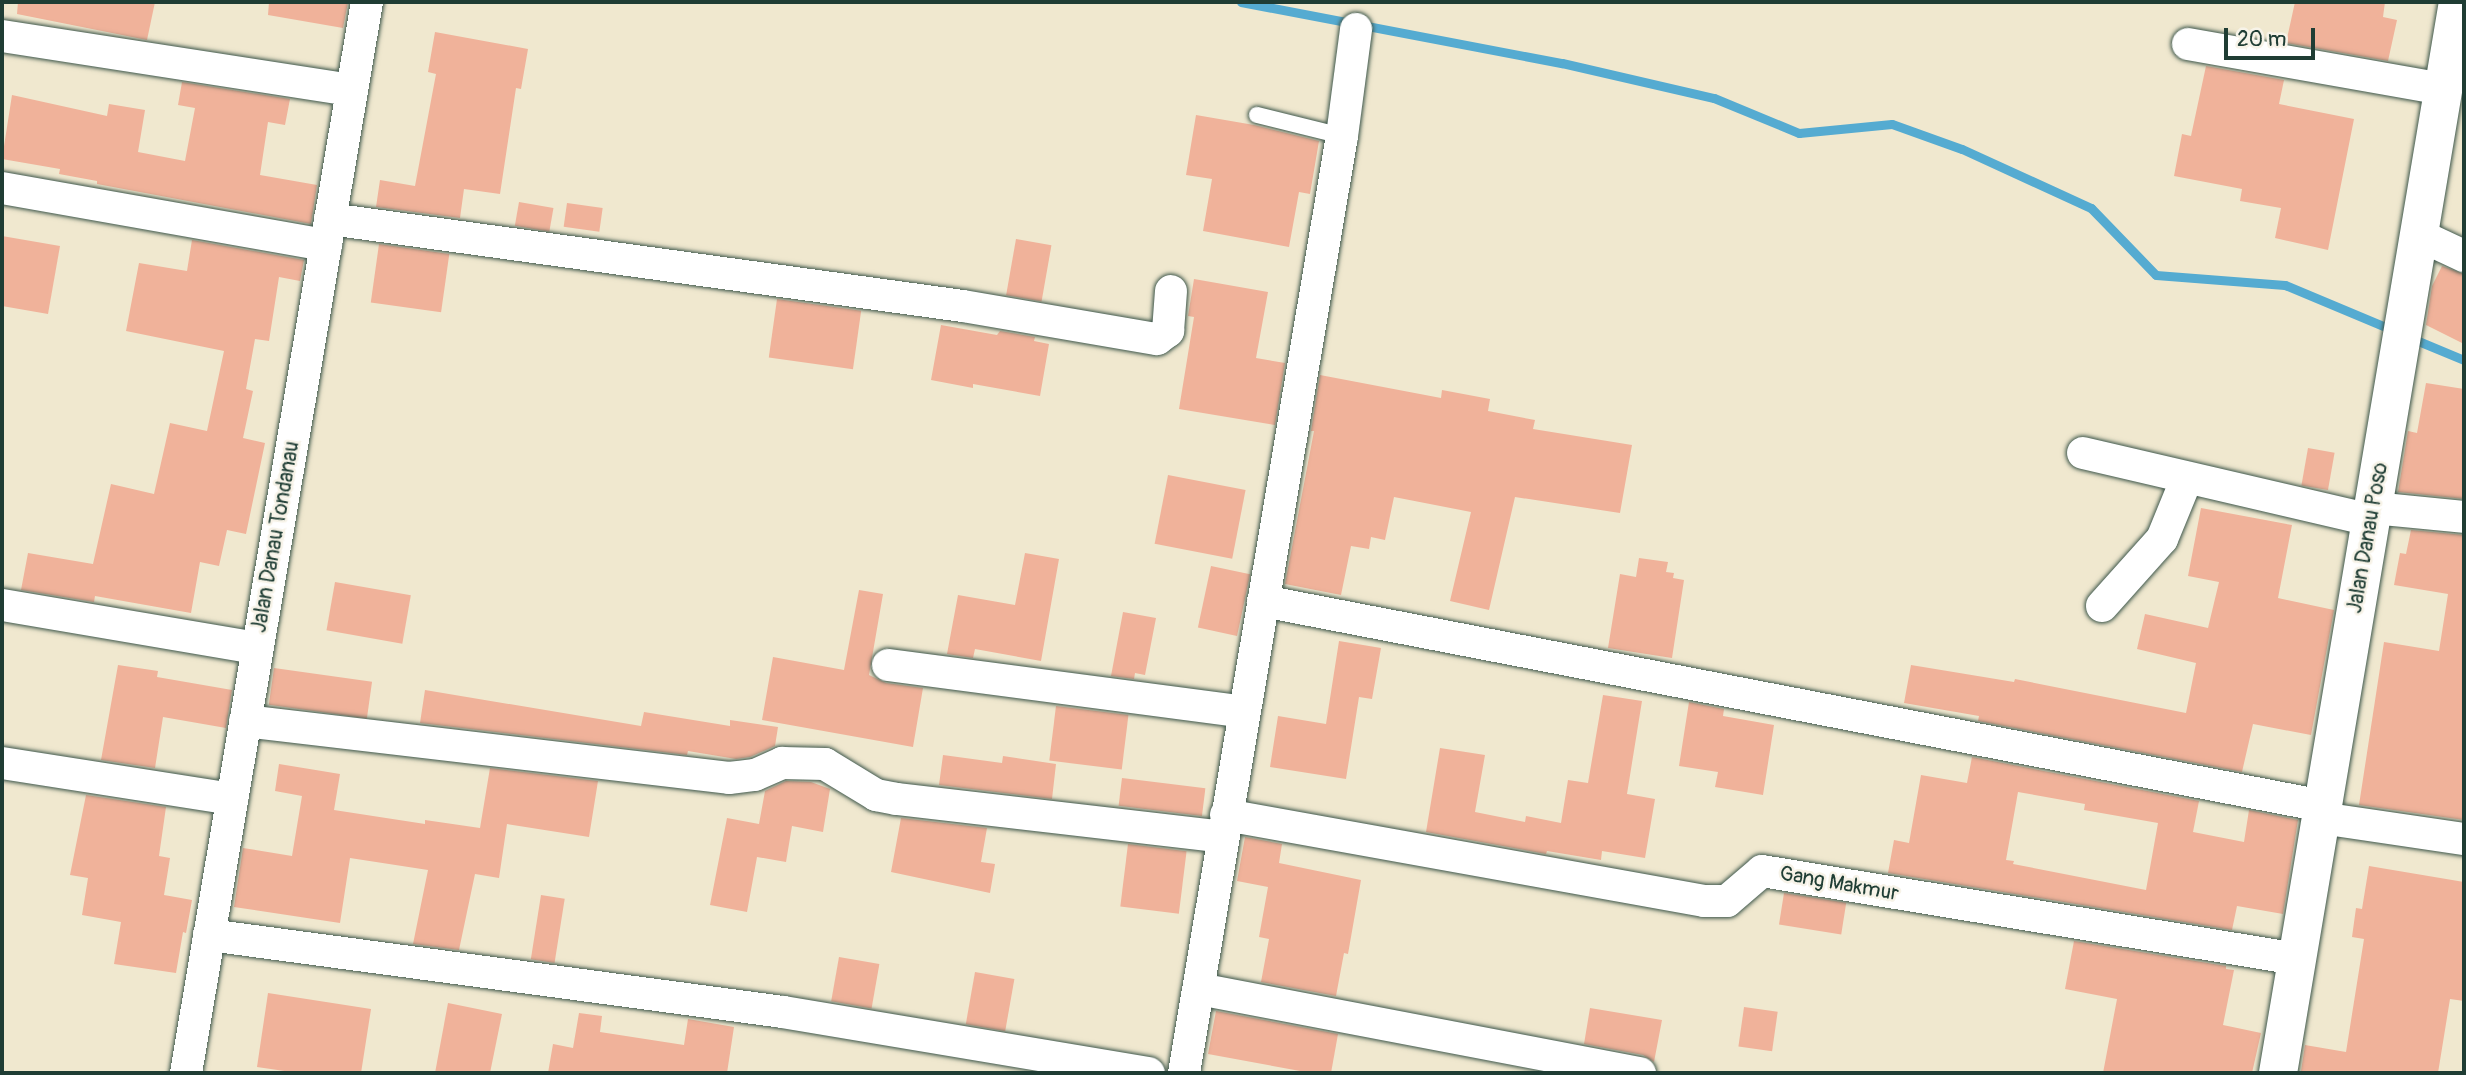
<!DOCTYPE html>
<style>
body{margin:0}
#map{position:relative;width:2466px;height:1075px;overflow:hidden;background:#f0e8cf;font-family:Pangolin,sans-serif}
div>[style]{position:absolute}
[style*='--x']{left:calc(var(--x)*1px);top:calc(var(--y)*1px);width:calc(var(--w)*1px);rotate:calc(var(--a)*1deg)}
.stream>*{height:9px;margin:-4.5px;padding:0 4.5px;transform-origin:4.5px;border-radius:4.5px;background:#55abd1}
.building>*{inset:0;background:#f0b29a;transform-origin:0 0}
.roads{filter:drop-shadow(0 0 2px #3e574b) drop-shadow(0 0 2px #3e574b)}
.service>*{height:16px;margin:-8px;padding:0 8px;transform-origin:8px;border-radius:8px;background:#fff}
.minor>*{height:32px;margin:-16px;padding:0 16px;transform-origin:16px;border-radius:16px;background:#fff}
.tertiary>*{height:38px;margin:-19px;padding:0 19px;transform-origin:19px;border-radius:19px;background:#fff}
span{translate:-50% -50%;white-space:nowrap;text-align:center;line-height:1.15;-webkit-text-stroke:5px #f7f3e8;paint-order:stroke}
.street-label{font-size:21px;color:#1f3d34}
.frame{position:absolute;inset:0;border:4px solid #1f3d34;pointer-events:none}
.scale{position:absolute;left:2224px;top:28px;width:91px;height:32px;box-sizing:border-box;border:4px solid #1f3d34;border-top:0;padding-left:9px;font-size:21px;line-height:24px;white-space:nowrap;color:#1f3d34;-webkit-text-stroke:5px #f7f3e8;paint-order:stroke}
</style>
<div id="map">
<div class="stream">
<i style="--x:1241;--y:2;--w:327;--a:10.8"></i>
<i style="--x:1562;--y:63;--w:156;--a:13"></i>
<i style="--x:1714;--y:98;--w:92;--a:22.4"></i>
<i style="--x:1799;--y:133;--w:93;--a:-5.5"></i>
<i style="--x:1892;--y:124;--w:74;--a:19.7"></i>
<i style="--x:1962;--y:149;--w:142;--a:24.6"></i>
<i style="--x:2091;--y:208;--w:93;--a:45.9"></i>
<i style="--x:2156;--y:275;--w:129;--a:4.4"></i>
<i style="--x:2285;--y:285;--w:119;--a:22.7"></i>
<i style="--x:2411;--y:338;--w:57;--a:22.5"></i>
</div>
<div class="building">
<i style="clip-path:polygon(18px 2px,155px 2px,147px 40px,17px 14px)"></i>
<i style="clip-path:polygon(269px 2px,348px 2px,343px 28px,268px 15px)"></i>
<i style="clip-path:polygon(2295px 2px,2385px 2px,2383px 17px,2397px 20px,2388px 61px,2286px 43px)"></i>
<i style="clip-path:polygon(435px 32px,528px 49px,521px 89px,516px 88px,500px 194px,464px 189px,460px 218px,376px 207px,380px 180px,415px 186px,436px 74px,428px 72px)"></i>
<i style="clip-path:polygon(2206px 66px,2284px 80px,2279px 104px,2354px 119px,2328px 250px,2275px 238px,2281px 208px,2240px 201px,2242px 189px,2174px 176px,2182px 134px,2191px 136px)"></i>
<i style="clip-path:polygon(182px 82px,290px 99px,285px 125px,268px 122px,260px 175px,317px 185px,311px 224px,97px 184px,97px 181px,59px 174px,60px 169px,2px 159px,12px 95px,107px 116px,109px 104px,145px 110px,138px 152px,185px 161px,195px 108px,178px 105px)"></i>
<i style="clip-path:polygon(1196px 115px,1254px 125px,1319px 141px,1310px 194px,1299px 192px,1289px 247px,1203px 231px,1212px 179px,1186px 175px)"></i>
<i style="left:519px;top:202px;width:35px;height:24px;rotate:10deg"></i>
<i style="left:567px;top:203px;width:36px;height:24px;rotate:8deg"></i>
<i style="clip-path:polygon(2px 236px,60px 246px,48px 314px,2px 306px)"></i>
<i style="left:1016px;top:239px;width:36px;height:57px;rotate:10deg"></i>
<i style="clip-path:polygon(192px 240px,304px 260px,300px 281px,279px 277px,269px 341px,255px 339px,246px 389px,253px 391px,243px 438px,265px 443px,246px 534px,227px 530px,219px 566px,200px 562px,191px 613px,95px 596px,94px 602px,21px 590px,28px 553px,93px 564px,111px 484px,154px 494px,170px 423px,207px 431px,224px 351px,126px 331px,139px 263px,187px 271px)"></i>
<i style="left:379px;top:244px;width:71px;height:59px;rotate:8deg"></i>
<i style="clip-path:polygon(2442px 266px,2464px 274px,2464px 344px,2426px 325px,2432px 286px)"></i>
<i style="clip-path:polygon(1194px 279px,1268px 292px,1256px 358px,1285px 363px,1275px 425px,1179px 409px,1194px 317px,1188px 316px)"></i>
<i style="left:777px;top:299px;width:85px;height:59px;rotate:8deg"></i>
<i style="clip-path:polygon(941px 325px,997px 335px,1000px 331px,1035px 337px,1034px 341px,1049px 344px,1040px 396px,973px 384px,973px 388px,931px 380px)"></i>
<i style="clip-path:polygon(1320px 375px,1441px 398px,1442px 390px,1490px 399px,1488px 411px,1535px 420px,1533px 429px,1632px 445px,1620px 513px,1515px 497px,1489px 610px,1450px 601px,1471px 512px,1394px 497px,1385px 540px,1371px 537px,1369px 549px,1351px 546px,1341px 595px,1285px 584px,1314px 431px,1311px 431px)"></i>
<i style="clip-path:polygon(2426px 383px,2464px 389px,2464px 499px,2398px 492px,2408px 431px,2417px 433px)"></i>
<i style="left:2308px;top:448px;width:27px;height:38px;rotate:10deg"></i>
<i style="left:1168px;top:475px;width:79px;height:70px;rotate:11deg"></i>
<i style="clip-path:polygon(2201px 508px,2292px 525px,2278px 598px,2334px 610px,2311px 735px,2253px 724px,2242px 772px,1978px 721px,1979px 716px,1904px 703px,1911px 665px,2014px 682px,2015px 679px,2186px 713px,2196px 663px,2137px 649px,2145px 614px,2208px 628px,2219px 582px,2188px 576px)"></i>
<i style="clip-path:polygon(2411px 530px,2464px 535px,2464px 820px,2359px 805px,2384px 642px,2439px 651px,2448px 594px,2394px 585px,2400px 553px,2406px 554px)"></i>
<i style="clip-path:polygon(1025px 553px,1059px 559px,1041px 661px,975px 649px,973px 658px,947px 654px,958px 595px,1015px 605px)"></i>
<i style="clip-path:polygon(1639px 558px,1668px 562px,1666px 572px,1674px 573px,1673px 578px,1684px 580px,1672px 658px,1608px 648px,1620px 574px,1636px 577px)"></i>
<i style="left:1211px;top:566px;width:40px;height:63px;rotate:12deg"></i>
<i style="left:335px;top:582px;width:77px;height:49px;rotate:10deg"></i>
<i style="clip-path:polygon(859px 590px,883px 594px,869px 675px,886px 683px,923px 688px,913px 747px,762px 720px,773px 657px,844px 670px)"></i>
<i style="clip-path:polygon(1123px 612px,1156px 618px,1145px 675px,1135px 673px,1134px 679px,1111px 676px)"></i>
<i style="clip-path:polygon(1339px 641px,1381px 648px,1372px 699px,1359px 697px,1346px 779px,1270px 767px,1278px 716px,1326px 724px)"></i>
<i style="clip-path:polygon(118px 665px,158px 671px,157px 677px,232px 690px,226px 728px,163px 717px,155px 768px,101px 760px)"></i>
<i style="left:274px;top:668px;width:99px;height:37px;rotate:8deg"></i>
<i style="clip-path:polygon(425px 690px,641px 726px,644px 712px,730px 726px,730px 720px,778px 727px,775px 746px,750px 757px,736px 759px,688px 751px,687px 755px,420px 723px)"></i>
<i style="clip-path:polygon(1603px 695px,1642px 701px,1627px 794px,1655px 799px,1645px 858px,1602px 851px,1601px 860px,1547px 851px,1546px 854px,1426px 832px,1440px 748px,1485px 755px,1475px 812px,1525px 822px,1526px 816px,1561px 823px,1568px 780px,1588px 783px)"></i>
<i style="clip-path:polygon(1689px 702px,1724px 709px,1723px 716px,1774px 725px,1763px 795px,1715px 787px,1718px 772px,1679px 766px)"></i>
<i style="left:1056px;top:706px;width:73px;height:55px;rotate:7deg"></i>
<i style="clip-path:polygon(943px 755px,1002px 763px,1003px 756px,1056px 764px,1052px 799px,939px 785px)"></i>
<i style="clip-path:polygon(evenodd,1972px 757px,2199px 801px,2193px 832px,2244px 842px,2249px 810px,2298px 820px,2283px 914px,2237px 906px,2232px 930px,1888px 873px,1894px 840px,1909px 843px,1921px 775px,1967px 783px,1972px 757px,2018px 792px,2085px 804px,2084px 810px,2158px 823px,2146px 890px,2013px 864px,2014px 861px,2006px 860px,2018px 792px)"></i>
<i style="clip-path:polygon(279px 764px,340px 774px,334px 810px,425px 824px,425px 820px,480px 828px,490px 768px,598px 781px,589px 837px,507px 824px,499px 878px,475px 874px,459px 950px,413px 944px,428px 870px,350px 858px,340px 923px,234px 907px,243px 848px,292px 856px,302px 796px,275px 791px)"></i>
<i style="left:1122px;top:778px;width:84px;height:28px;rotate:7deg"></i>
<i style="clip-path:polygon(786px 781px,811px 782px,830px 789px,823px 832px,792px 826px,786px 862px,757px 857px,747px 912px,710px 905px,727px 818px,759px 824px,765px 791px)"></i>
<i style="clip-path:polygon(86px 795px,166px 807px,159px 856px,170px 858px,164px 895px,192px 900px,186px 933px,183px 932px,176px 973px,114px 964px,121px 922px,82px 915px,88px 878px,70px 875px)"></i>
<i style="clip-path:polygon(901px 818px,987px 828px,981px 862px,995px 864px,990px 893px,891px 872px)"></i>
<i style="clip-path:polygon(1245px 837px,1282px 844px,1279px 863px,1361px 880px,1348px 954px,1344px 953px,1336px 996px,1261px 982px,1269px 939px,1259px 937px,1268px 887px,1237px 881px)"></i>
<i style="left:1128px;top:844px;width:59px;height:63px;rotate:7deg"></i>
<i style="clip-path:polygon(2369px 866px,2464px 882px,2464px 1001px,2450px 999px,2438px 1073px,2301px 1071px,2305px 1045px,2346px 1052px,2364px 939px,2352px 937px,2356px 908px,2362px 909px)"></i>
<i style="left:1784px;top:893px;width:63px;height:32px;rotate:9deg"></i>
<i style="left:541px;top:895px;width:24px;height:65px;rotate:9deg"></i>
<i style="clip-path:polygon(2074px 941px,2226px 966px,2226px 969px,2234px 970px,2223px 1025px,2261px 1033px,2252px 1073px,2103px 1073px,2117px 999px,2065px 989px)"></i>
<i style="left:839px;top:957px;width:41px;height:45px;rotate:10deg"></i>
<i style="left:975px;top:972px;width:40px;height:53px;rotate:10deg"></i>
<i style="clip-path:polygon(268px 993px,371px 1009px,361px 1073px,298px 1073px,257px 1067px)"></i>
<i style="clip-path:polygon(448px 1003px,502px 1014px,490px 1073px,435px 1073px)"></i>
<i style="left:1744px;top:1007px;width:34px;height:40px;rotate:8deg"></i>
<i style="clip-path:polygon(1590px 1008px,1662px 1020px,1654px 1062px,1643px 1055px,1584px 1044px)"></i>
<i style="clip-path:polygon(1216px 1011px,1338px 1034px,1331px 1073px,1311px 1073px,1208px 1054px)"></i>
<i style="clip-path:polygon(579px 1013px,602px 1016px,600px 1032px,684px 1045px,688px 1019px,734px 1027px,727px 1073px,548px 1073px,553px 1044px,573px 1048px)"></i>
</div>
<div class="roads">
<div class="service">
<i style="--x:1257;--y:115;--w:88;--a:13.9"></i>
</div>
<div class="minor">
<i style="--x:2;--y:36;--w:354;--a:8.8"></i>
<i style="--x:2188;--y:44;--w:260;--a:10"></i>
<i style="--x:2;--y:188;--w:329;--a:10"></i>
<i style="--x:330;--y:219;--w:639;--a:7.83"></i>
<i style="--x:963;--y:306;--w:197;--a:9.7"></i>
<i style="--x:1157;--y:339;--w:14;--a:-36"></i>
<i style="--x:1168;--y:331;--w:40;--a:-85.7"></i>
<i style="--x:2419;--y:235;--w:50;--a:25"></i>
<i style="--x:2083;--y:453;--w:296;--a:13.1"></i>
<i style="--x:2373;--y:508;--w:91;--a:5.6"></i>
<i style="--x:1263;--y:601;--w:1080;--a:10.95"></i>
<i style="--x:2;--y:605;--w:259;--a:9.6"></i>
<i style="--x:2102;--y:606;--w:90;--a:-48.2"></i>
<i style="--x:2162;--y:539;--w:66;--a:-67.7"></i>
<i style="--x:888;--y:665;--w:359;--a:7.5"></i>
<i style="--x:245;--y:721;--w:487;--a:6.7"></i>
<i style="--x:729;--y:778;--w:26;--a:-7"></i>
<i style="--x:755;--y:775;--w:30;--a:-24"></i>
<i style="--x:782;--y:763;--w:43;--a:1.3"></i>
<i style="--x:825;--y:764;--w:60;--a:31.3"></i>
<i style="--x:876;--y:795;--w:21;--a:11"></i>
<i style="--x:897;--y:799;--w:328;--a:6.6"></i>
<i style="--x:2;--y:763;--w:233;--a:8.9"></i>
<i style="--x:1226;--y:815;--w:486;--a:10.2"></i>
<i style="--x:1704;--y:901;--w:23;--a:0"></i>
<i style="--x:1727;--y:901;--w:46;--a:-40.6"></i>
<i style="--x:1762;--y:871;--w:542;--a:9.34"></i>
<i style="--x:2321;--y:818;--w:145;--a:8.4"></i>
<i style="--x:209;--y:935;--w:579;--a:7.64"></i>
<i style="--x:783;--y:1012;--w:371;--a:9.5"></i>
<i style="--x:1199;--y:989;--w:449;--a:10.8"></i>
<i style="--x:186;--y:1073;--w:1086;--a:-80.41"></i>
<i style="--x:1184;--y:1073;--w:950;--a:-80.43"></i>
<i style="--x:1342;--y:136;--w:108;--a:-82.5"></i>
</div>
<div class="tertiary">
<i style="--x:2278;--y:1073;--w:1086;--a:-80.46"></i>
</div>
</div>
<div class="street-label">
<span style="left:276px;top:537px;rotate:-80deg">Jalan Danau Tondanau</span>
<span style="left:2368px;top:538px;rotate:-80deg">Jalan Danau Poso</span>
<span style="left:1839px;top:884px;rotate:10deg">Gang Makmur</span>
</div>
<div class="frame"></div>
<div class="scale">20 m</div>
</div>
